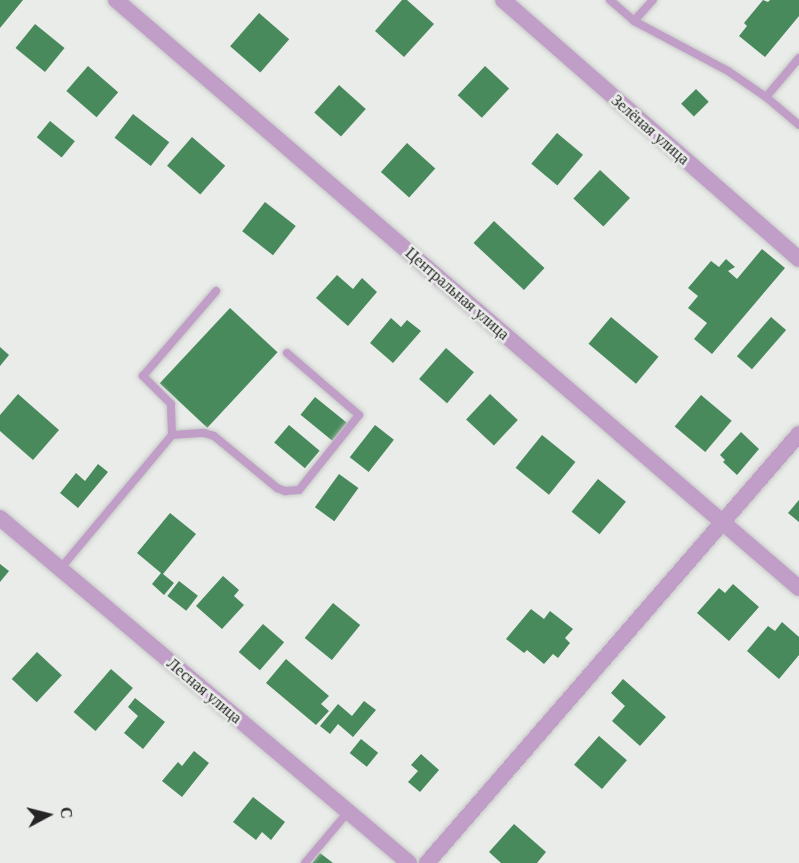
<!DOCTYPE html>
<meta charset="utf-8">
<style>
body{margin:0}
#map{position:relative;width:799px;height:863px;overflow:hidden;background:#e9ece9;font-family:Georgia,serif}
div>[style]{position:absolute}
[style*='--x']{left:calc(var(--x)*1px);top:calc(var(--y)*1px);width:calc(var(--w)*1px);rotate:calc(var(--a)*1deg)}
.building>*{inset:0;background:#488a5c;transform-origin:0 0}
.roads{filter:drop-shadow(0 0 2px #c6c8c6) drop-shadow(0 0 2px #c6c8c6)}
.lane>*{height:8px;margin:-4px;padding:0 4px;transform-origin:4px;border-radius:4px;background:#c09ec8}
.street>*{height:16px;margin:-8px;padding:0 8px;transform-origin:8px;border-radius:8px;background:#c09ec8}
span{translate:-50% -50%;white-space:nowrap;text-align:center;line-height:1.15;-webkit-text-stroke:5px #e9ece9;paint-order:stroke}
.street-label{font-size:16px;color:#242524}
.north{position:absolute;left:18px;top:785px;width:60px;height:60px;-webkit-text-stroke:4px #e9ece9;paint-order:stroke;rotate:83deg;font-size:16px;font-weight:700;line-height:24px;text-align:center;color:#242524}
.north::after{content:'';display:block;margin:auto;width:21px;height:27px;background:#242524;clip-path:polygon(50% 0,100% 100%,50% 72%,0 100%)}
</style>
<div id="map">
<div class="building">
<i style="clip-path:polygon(0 0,23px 0,0 28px)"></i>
<i style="clip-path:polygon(402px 0,407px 0,434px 24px,404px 57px,375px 31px)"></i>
<i style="clip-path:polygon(763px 0,768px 2px,770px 0,799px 0,799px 16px,765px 57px,739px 36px,747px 26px,744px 23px)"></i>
<i style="left:259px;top:13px;width:40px;height:44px;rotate:41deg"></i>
<i style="left:35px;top:24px;width:38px;height:31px;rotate:39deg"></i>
<i style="left:88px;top:66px;width:40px;height:33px;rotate:41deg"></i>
<i style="left:485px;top:66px;width:33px;height:40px;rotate:43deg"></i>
<i style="left:339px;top:85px;width:36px;height:37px;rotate:42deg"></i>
<i style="left:696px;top:89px;width:18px;height:21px;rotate:45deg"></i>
<i style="left:133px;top:114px;width:46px;height:30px;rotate:38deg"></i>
<i style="left:50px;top:121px;width:32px;height:21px;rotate:39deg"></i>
<i style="left:557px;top:133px;width:34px;height:40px;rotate:40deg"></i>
<i style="left:192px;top:137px;width:44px;height:38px;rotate:41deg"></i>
<i style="left:407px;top:143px;width:38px;height:39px;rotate:42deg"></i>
<i style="left:600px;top:170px;width:41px;height:39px;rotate:43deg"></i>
<i style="left:265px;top:202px;width:39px;height:37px;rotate:38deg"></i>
<i style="left:494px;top:221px;width:69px;height:30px;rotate:43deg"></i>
<i style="clip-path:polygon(762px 249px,785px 268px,712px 354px,694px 339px,707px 323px,688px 308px,698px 296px,688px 288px,711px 261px,719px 267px,726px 259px,735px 267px,728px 271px,737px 279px)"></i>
<i style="clip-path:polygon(337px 275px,353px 289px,362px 278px,377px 292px,348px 326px,316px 298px)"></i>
<i style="left:230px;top:308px;width:65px;height:103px;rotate:43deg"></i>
<i style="left:611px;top:317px;width:62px;height:35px;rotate:40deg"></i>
<i style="left:771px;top:317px;width:20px;height:52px;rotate:41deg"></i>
<i style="clip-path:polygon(391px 318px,401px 327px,407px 320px,421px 331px,393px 363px,370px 343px)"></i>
<i style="clip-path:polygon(0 347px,9px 355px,0 366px)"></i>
<i style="left:446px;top:348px;width:37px;height:41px;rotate:41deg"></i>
<i style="clip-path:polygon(18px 394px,59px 430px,33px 460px,0 431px,0 415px)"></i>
<i style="left:490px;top:394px;width:38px;height:35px;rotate:43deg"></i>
<i style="left:701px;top:395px;width:40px;height:41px;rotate:40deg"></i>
<i style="left:315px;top:397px;width:41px;height:23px;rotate:39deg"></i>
<i style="left:289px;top:425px;width:40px;height:23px;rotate:40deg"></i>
<i style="left:375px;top:425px;width:24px;height:41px;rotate:38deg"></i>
<i style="clip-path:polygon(741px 432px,759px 449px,737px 475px,723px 462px,725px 460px,720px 455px)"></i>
<i style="left:542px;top:435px;width:43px;height:42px;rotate:39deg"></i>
<i style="clip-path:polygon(98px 464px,108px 472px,78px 508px,60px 493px,76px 473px,85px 481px)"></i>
<i style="left:339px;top:474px;width:24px;height:41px;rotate:36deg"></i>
<i style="left:598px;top:479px;width:36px;height:42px;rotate:39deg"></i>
<i style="clip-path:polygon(799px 500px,799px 522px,788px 513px)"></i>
<i style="clip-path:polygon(170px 513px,196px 534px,163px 574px,174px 583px,164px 595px,152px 584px,161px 573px,137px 553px)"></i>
<i style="clip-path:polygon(0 564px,9px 571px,0 582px)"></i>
<i style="clip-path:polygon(223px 576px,239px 590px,234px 596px,244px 605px,222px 629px,196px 606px)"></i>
<i style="left:179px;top:581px;width:24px;height:19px;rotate:38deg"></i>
<i style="clip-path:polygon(733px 584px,759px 607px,729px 641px,697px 613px,719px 588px,725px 593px)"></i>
<i style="left:333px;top:603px;width:35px;height:45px;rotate:39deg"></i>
<i style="clip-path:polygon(531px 609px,544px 619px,550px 611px,573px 629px,565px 638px,570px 643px,558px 658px,553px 654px,544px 664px,527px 650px,524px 653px,506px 639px)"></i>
<i style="clip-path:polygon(782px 622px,799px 637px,799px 655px,779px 679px,747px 651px,768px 626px,775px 631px)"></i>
<i style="left:263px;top:624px;width:28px;height:37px;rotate:41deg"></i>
<i style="left:37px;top:652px;width:34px;height:37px;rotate:43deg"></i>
<i style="clip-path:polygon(286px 659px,329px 696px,321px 704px,329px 711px,316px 725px,266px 683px)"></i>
<i style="left:111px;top:669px;width:29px;height:57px;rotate:41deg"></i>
<i style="clip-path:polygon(623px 679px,666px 717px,640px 746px,612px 721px,625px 706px,611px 693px)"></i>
<i style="clip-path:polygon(135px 698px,165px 722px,143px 749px,124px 733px,138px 716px,128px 707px)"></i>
<i style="clip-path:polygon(364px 701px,376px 710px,353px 737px,338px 724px,330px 734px,320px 726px,338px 704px,352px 716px)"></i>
<i style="left:599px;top:736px;width:37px;height:38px;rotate:41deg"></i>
<i style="left:361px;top:739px;width:22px;height:18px;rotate:39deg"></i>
<i style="clip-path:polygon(194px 751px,209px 763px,182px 797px,162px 781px,178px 762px,182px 766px)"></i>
<i style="clip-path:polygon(421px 754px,439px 770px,420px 792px,408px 782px,418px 771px,411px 765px)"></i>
<i style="clip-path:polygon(253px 797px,285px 822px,271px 840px,262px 832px,256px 840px,233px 822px)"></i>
<i style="clip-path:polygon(514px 824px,546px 852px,537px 863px,501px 863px,489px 852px)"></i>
<i style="clip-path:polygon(320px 853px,333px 863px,312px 863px)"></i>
</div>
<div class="roads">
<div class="lane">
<i style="--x:610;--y:0;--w:32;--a:41"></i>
<i style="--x:634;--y:21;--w:106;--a:28"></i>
<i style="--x:728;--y:71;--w:46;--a:34.4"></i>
<i style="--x:766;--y:97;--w:43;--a:40.3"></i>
<i style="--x:634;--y:21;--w:28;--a:-48"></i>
<i style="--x:766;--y:97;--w:51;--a:-49.8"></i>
<i style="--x:172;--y:435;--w:32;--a:-4"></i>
<i style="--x:204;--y:433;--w:10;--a:17"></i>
<i style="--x:214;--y:436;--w:82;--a:39.5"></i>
<i style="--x:277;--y:488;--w:9;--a:21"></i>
<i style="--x:285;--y:491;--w:14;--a:-4"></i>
<i style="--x:299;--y:490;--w:96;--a:-51.3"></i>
<i style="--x:359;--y:415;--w:95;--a:-139.3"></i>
<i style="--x:60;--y:569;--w:175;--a:-50.1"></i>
<i style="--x:172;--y:435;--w:31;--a:-92"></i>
<i style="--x:171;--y:404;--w:40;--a:-135"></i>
<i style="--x:143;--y:376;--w:112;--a:-49.3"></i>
<i style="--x:305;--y:863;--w:67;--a:-49.9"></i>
</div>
<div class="street">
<i style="--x:116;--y:0;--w:901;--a:40.73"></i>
<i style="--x:503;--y:0;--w:393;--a:41.2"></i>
<i style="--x:0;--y:518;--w:535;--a:40.15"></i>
<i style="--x:427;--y:863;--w:568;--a:-49.07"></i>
</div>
</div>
<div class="street-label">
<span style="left:650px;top:130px;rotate:41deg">Зелёная улица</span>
<span style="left:457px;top:294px;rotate:41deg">Центральная улица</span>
<span style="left:204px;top:691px;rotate:40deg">Лесная улица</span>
</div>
<div class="north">С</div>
</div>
